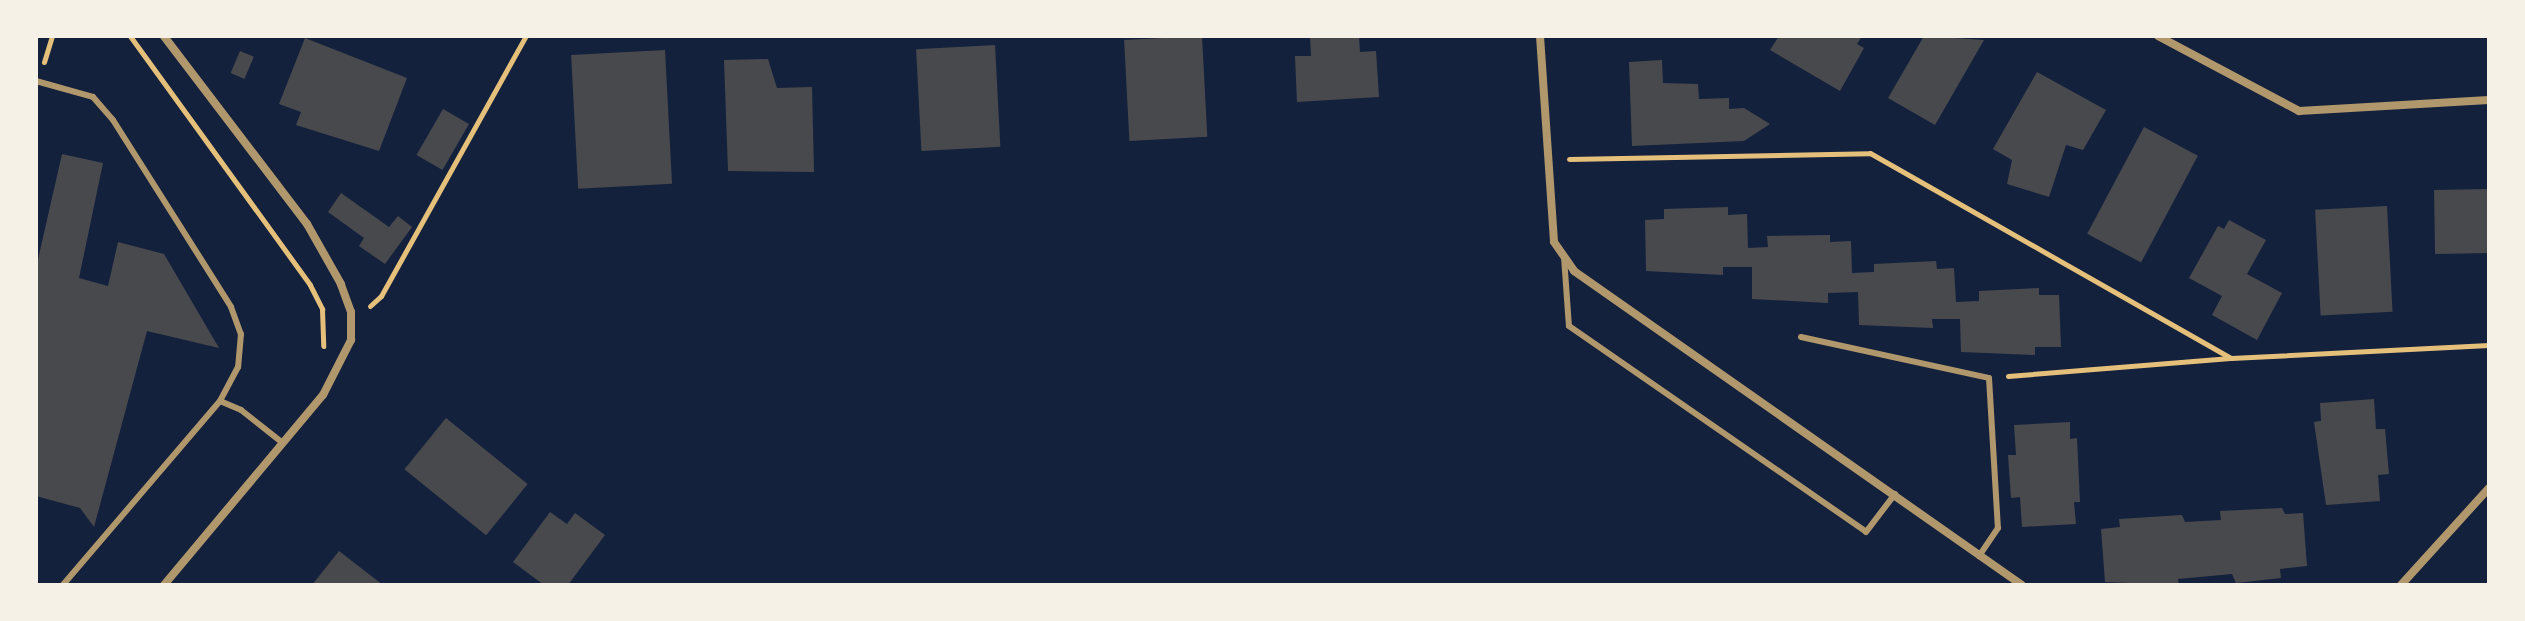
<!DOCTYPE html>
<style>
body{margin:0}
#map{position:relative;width:2525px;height:621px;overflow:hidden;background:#14213d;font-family:"Open Sans",sans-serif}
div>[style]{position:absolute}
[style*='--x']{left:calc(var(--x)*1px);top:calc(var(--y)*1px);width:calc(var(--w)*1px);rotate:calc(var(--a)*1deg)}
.building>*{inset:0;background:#48494c;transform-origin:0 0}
.path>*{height:5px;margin:-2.5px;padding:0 2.5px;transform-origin:2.5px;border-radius:2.5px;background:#e5c07b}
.service>*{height:6px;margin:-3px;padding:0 3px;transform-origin:3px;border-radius:3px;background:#b1986c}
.minor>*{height:8px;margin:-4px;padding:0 4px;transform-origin:4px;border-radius:4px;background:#b1986c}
span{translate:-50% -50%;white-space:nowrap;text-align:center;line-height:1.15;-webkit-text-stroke:8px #f6f1e7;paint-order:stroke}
.frame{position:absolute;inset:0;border:38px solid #f6f1e7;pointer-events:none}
</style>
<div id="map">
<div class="building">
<i style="left:1202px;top:36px;width:101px;height:78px;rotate:87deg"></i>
<i style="clip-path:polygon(1310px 36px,1359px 36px,1360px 52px,1376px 51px,1379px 97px,1297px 102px,1295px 56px,1311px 56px)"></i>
<i style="clip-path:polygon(1779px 36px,1862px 36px,1857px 44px,1864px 48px,1840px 91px,1770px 50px)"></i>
<i style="clip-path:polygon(1924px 36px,1984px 40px,1935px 125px,1888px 98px)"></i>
<i style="clip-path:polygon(305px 38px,407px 78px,379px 151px,296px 125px,301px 112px,279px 104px)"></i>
<i style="left:995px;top:45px;width:102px;height:79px;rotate:87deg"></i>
<i style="left:665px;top:50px;width:134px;height:94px;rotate:87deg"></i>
<i style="left:240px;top:51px;width:15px;height:24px;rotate:23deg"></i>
<i style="clip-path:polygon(768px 59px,777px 88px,812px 87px,814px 172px,728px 171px,724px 60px)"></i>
<i style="clip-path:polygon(1662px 60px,1663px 83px,1698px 84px,1699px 99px,1729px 98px,1729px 109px,1744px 108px,1770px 124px,1744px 141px,1632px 146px,1629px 62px)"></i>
<i style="clip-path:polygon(2037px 72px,2106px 110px,2083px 150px,2066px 145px,2049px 197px,2007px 184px,2012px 160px,1993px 149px)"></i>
<i style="left:443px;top:109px;width:30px;height:53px;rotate:30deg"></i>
<i style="left:2144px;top:127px;width:61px;height:121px;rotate:28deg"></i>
<i style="clip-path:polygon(62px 154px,103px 163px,79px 278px,108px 286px,118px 242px,164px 254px,219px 348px,147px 331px,94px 527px,80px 508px,36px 496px,36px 268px)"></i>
<i style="left:2488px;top:189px;width:64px;height:54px;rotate:89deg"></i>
<i style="clip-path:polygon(341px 193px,389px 227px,398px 216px,412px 227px,385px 264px,359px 246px,364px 238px,328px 212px)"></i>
<i style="left:2387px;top:206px;width:106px;height:72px;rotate:87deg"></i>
<i style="clip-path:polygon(1728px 207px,1728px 215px,1747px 214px,1748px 248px,1768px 247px,1767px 236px,1830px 235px,1830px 242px,1851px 241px,1852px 273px,1874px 272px,1874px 264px,1936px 261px,1937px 269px,1954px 268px,1956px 302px,1979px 301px,1979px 291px,2039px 288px,2039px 295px,2059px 295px,2061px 347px,2035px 347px,2035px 355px,1961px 352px,1960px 319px,1932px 319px,1933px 328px,1859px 325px,1858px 292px,1828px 293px,1828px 303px,1752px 299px,1752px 267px,1723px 267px,1723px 275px,1646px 271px,1645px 220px,1664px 219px,1664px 209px)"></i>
<i style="clip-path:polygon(2229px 220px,2266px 240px,2247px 274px,2282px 293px,2257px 340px,2212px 315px,2222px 296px,2189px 278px,2218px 226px,2224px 229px)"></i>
<i style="clip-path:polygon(2374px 399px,2376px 429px,2385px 429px,2389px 474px,2378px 475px,2380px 501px,2326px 505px,2314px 422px,2321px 421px,2320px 403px)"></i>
<i style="left:446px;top:418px;width:105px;height:66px;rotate:39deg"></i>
<i style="clip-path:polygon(2070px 422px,2070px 439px,2077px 438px,2080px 502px,2074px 502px,2076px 524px,2022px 527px,2020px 497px,2011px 498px,2008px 455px,2016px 455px,2014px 425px)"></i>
<i style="clip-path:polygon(2282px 508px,2285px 514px,2303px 513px,2307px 566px,2280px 569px,2281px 578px,2236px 583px,2232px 574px,2178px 579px,2179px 585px,2105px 582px,2101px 529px,2120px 527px,2119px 519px,2182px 515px,2185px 522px,2221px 520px,2220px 511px)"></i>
<i style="clip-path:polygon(550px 512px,567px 524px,575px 513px,605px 535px,568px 585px,544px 585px,513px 562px)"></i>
<i style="clip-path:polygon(339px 551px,383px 585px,312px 585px)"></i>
</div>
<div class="path">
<i style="--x:130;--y:36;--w:307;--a:54.1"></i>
<i style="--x:310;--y:285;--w:27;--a:63"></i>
<i style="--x:322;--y:309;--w:37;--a:88"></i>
<i style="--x:44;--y:62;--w:27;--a:-73"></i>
<i style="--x:1569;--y:159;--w:301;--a:-1.1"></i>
<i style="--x:1870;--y:153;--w:415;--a:29.6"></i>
<i style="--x:2231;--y:358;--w:258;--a:-2.9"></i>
<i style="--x:370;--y:306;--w:15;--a:-42"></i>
<i style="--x:381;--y:296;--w:298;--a:-60.9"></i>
<i style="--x:2008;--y:376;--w:223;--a:-4.6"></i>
</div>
<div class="service">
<i style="--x:36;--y:81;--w:59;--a:15.7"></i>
<i style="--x:93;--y:97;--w:30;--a:49"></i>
<i style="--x:113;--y:120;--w:221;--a:57.7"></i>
<i style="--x:231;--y:307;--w:29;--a:70"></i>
<i style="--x:241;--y:334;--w:33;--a:95"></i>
<i style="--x:238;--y:367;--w:38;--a:118"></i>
<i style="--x:220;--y:401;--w:242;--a:130.5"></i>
<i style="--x:1564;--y:257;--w:69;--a:85.9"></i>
<i style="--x:1569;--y:326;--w:361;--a:34.7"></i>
<i style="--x:1866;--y:532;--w:48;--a:-52.7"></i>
<i style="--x:1801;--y:337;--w:192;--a:12.3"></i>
<i style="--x:1989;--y:378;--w:150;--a:86.6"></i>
<i style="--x:1998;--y:528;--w:34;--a:124"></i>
<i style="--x:220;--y:401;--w:23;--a:23"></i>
<i style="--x:241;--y:410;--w:53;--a:38.2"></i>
</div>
<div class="minor">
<i style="--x:1540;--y:36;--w:206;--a:86.1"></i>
<i style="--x:1554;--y:242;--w:35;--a:55"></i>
<i style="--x:1574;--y:271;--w:547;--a:35.03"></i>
<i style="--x:2158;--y:36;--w:160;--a:28"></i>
<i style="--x:2299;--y:111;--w:190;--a:-3.3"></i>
<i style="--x:164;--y:585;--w:248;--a:-50.1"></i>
<i style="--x:323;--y:395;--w:62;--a:-63"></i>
<i style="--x:351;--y:340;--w:28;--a:-90"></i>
<i style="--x:351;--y:312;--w:30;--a:-110"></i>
<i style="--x:341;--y:284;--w:69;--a:-119.5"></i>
<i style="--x:307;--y:224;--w:236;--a:-127.3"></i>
<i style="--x:2401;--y:585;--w:131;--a:-47.8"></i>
</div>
<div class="frame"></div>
</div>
